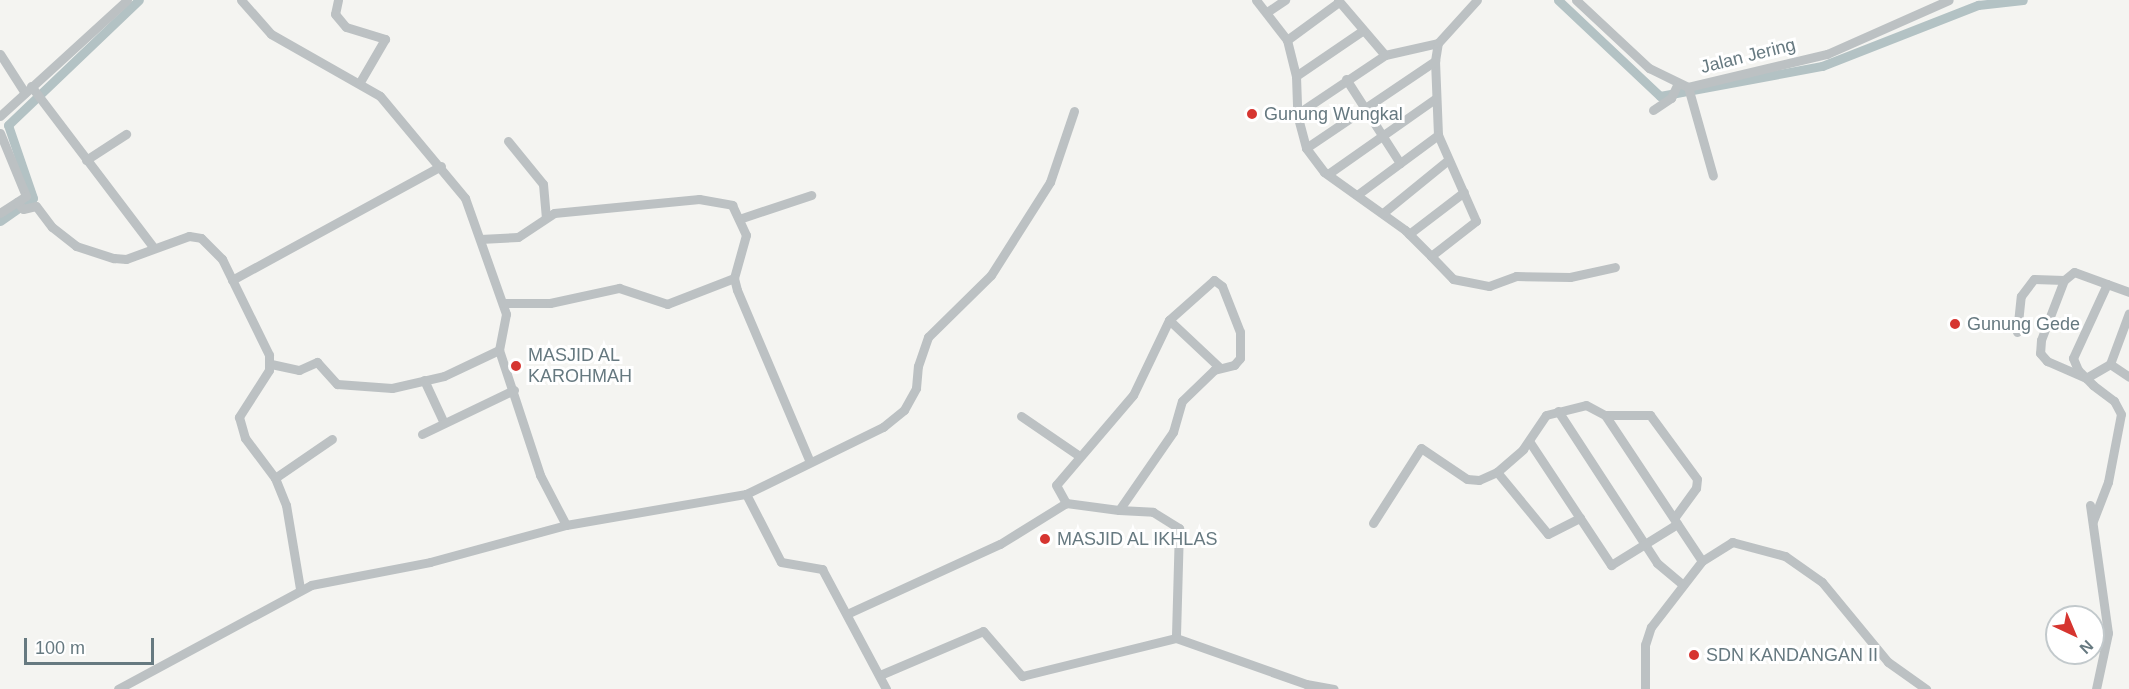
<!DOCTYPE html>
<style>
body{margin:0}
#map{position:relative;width:2129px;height:689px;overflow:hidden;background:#f4f4f1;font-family:Helvetica,sans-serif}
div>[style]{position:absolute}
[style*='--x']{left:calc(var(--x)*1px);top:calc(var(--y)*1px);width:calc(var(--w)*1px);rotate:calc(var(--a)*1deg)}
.canal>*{height:9px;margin:-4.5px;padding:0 4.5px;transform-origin:4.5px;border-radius:4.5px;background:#b3c2c4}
.minor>*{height:9px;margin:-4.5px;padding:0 4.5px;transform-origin:4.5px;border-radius:4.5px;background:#bcc1c3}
.dots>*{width:16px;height:16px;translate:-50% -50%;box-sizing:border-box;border:3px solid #fff;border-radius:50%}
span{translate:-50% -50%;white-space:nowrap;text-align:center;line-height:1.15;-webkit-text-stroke:6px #fff;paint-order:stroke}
.street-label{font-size:18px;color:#667980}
.poi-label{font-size:18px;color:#667980}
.left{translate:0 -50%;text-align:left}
.north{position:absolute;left:2045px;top:605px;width:60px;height:60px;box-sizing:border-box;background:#fff;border:2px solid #c2c9cc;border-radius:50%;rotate:136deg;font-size:16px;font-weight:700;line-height:24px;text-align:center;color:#667980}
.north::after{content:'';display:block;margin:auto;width:21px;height:27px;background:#d63530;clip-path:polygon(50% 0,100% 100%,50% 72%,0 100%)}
.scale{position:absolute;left:24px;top:638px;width:130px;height:27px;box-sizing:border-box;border:3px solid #667980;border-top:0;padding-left:8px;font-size:18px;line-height:21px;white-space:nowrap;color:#667980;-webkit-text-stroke:4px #fff;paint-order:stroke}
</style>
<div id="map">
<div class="canal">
<i style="--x:1558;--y:0;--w:140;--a:43.3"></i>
<i style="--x:1660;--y:96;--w:165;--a:-10.5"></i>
<i style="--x:1822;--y:66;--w:168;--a:-21.4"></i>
<i style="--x:1978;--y:5;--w:45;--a:-6.3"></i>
<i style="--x:0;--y:221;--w:40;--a:-34.9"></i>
<i style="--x:33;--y:198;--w:77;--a:-108.9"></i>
<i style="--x:8;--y:125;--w:181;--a:-43.7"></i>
</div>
<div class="minor">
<i style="--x:241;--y:0;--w:45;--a:48.6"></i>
<i style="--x:271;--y:34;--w:125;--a:29.6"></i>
<i style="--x:380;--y:96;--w:133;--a:50.2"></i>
<i style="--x:465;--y:198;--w:123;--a:70.5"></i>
<i style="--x:506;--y:314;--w:37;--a:101"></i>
<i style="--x:499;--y:350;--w:132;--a:71.8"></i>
<i style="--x:540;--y:475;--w:56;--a:62.5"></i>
<i style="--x:338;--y:0;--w:14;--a:102"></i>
<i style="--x:335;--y:14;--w:17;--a:50"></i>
<i style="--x:346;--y:27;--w:41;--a:17.1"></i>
<i style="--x:385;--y:39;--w:50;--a:120.2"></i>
<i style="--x:1256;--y:0;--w:51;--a:52.2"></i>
<i style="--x:1287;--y:40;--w:37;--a:76"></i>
<i style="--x:1338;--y:0;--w:72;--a:49.5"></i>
<i style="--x:1385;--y:55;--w:54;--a:-12.8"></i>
<i style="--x:1576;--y:0;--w:100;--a:43"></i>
<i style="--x:1649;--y:68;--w:43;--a:26"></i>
<i style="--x:1688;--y:87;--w:143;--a:-13.4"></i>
<i style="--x:1827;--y:54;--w:133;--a:-23.9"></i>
<i style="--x:1267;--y:12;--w:22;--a:-34"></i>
<i style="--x:1362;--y:31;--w:80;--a:145.7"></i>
<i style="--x:1296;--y:76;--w:38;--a:88"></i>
<i style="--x:1297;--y:114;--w:35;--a:75"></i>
<i style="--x:1306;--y:148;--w:30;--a:53"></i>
<i style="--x:1324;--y:172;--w:100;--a:35.6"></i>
<i style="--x:1405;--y:230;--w:37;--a:45"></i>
<i style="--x:1431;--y:256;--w:57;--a:-37.9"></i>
<i style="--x:1476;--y:221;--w:94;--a:-113.8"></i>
<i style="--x:1438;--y:135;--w:74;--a:-92.3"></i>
<i style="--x:1435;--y:61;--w:18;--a:-81"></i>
<i style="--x:1438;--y:43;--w:58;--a:-47.8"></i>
<i style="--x:1287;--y:40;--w:64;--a:-36.2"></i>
<i style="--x:0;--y:54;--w:46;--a:57.3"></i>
<i style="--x:1346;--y:79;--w:100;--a:57.3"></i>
<i style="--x:31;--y:86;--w:203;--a:52.8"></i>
<i style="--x:1688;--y:87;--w:92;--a:74.3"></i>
<i style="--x:1653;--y:110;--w:22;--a:-34"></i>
<i style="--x:1671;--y:98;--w:14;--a:-65"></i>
<i style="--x:1297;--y:114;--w:106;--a:-33.8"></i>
<i style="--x:0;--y:116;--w:172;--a:-42.4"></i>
<i style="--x:0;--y:133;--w:68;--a:67.6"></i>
<i style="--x:26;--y:196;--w:31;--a:147"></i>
<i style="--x:508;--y:141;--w:55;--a:50.9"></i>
<i style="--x:543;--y:184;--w:33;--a:85"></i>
<i style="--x:1306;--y:148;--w:156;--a:-34"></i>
<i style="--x:86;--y:160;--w:48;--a:-33"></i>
<i style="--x:1328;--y:174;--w:132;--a:-35.1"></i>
<i style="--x:1357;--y:195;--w:101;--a:-36.5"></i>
<i style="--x:17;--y:202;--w:9;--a:49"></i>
<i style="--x:23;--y:209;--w:13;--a:-13"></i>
<i style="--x:36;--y:206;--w:26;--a:53"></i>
<i style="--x:52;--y:227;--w:31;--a:38"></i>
<i style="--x:76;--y:246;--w:40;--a:18"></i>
<i style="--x:114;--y:258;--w:12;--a:5"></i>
<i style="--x:126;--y:259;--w:67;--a:-20.1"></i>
<i style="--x:189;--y:236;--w:12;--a:9"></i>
<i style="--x:201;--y:238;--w:30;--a:45"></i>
<i style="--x:222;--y:259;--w:107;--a:63.9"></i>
<i style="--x:269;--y:355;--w:15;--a:90"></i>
<i style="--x:269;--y:370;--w:56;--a:122.6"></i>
<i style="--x:239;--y:417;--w:22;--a:74"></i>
<i style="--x:245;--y:438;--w:50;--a:53.1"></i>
<i style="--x:275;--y:478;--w:29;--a:68"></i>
<i style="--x:286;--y:505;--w:85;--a:80.5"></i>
<i style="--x:1383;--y:213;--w:84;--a:-39.2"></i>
<i style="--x:742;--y:218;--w:73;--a:-18.4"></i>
<i style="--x:1409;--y:234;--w:69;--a:-37.4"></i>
<i style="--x:480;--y:239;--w:38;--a:-3"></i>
<i style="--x:518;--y:237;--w:43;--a:-33.7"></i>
<i style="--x:554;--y:213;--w:146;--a:-5.5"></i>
<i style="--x:699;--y:199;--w:34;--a:10"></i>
<i style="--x:732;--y:205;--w:33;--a:65"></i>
<i style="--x:746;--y:235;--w:45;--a:105.6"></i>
<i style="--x:734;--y:278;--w:12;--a:76"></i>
<i style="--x:737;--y:290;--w:187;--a:67"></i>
<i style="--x:1431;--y:256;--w:32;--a:46"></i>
<i style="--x:1453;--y:279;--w:37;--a:11"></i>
<i style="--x:1489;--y:286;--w:29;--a:-20"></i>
<i style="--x:1516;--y:276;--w:54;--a:1.1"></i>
<i style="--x:1570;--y:277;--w:46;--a:-12.5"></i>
<i style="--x:232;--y:280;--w:238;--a:-28.6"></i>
<i style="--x:2107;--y:284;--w:23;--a:20"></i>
<i style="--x:503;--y:303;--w:47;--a:0"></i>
<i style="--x:550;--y:303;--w:71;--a:-12.3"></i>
<i style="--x:619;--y:288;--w:51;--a:18.4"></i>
<i style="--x:667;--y:304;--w:72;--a:-21.2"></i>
<i style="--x:1169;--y:320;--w:69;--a:43.2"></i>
<i style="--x:2017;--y:332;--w:36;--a:-84"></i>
<i style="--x:2021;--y:296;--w:21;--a:-53"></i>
<i style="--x:2034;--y:279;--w:30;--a:2"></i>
<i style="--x:271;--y:364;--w:29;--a:12"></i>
<i style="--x:299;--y:370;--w:20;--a:-24"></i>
<i style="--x:317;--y:362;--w:30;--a:48"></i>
<i style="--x:337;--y:384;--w:55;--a:4.2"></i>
<i style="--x:392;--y:388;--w:53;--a:-13"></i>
<i style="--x:444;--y:376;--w:61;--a:-25.3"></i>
<i style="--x:2110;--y:364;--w:23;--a:34"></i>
<i style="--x:424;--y:380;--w:47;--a:65.1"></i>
<i style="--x:1558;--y:411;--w:181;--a:56.9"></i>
<i style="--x:1657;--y:563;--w:34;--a:40"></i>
<i style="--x:1605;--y:415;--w:45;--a:0"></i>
<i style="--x:1650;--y:415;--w:79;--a:53.7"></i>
<i style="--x:1697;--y:479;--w:9;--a:96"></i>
<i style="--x:1696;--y:488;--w:36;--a:126"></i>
<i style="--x:1021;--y:416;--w:69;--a:34.4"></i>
<i style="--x:422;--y:434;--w:102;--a:-25.6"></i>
<i style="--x:1529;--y:441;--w:149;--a:56.5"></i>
<i style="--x:1611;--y:565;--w:78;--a:-31.8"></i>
<i style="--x:1497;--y:472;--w:80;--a:50.6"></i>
<i style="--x:1548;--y:534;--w:36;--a:-27"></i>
<i style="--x:275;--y:478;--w:69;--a:-34.4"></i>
<i style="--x:746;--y:494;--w:153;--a:-26.1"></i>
<i style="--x:883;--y:427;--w:27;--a:-39"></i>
<i style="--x:904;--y:410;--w:25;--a:-61"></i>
<i style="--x:916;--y:388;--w:22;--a:-85"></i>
<i style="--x:918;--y:366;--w:31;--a:-71"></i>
<i style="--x:928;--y:337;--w:88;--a:-44.5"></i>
<i style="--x:991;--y:275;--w:110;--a:-57.6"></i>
<i style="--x:1050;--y:182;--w:75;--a:-71.3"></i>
<i style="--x:2090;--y:505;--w:129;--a:82"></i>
<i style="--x:2108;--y:633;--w:57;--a:102.1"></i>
<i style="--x:1119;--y:510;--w:95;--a:-55.3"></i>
<i style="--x:1173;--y:432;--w:32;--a:-74"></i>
<i style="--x:1182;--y:401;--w:45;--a:-44.1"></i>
<i style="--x:1214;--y:370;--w:21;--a:-14"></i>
<i style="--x:1234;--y:365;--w:9;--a:-49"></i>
<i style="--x:1240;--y:358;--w:26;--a:-90"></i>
<i style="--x:1240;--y:332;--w:49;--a:-111.4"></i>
<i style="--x:1222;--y:286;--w:10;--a:-143"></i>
<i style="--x:1214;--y:280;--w:60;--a:138.4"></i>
<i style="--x:1169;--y:320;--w:83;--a:115.6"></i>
<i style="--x:1133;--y:395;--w:118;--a:130.5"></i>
<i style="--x:1056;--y:485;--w:21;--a:61"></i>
<i style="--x:1066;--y:503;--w:53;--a:7.5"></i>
<i style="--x:1119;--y:510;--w:34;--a:3"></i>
<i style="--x:1153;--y:512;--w:31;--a:32"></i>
<i style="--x:1179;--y:528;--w:110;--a:91.6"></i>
<i style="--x:2093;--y:521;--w:42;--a:-69"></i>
<i style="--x:2108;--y:482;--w:69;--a:-79.2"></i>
<i style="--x:2121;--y:414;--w:15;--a:-118"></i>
<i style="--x:2114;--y:401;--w:26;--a:-143"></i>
<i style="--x:2093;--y:385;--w:21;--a:-135"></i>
<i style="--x:2078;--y:370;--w:13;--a:-113"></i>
<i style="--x:2073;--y:358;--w:81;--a:-65.3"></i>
<i style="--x:2107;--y:284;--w:35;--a:-160"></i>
<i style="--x:2074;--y:272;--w:13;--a:141"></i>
<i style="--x:2064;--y:280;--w:64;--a:111"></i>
<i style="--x:2041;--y:340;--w:13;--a:94"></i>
<i style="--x:2040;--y:353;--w:11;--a:49"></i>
<i style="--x:2047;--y:361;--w:43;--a:23.6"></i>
<i style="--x:2086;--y:378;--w:28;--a:-30"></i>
<i style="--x:2110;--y:364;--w:54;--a:-69.6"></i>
<i style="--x:1373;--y:523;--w:89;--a:-57.4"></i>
<i style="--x:1421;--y:448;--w:55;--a:34"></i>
<i style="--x:1467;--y:479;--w:12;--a:5"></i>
<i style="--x:1479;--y:480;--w:20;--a:-24"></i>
<i style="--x:1497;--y:472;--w:35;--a:-41"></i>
<i style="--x:1523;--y:449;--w:41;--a:-55.9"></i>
<i style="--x:1546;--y:415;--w:41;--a:-14"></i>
<i style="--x:1586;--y:405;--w:21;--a:28"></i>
<i style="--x:1605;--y:415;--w:175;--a:56.4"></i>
<i style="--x:849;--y:613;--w:166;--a:-24.6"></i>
<i style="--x:1000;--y:544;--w:78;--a:-31.8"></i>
<i style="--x:880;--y:675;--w:112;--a:-23.1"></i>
<i style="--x:983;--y:631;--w:60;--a:49.1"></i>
<i style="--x:1022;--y:676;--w:159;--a:-13.9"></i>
<i style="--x:1176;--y:638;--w:138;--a:19.5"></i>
<i style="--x:1306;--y:684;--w:28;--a:10"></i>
<i style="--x:118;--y:689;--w:219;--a:-28.3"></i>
<i style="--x:311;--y:585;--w:121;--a:-10.9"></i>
<i style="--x:430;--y:562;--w:141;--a:-15.2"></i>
<i style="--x:566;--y:525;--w:183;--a:-9.8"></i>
<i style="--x:746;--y:494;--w:76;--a:62.8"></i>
<i style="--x:781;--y:562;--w:42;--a:9.7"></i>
<i style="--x:822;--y:569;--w:136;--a:61.9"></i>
<i style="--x:1645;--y:689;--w:44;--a:-90"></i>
<i style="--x:1645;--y:645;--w:19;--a:-72"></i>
<i style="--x:1651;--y:627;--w:83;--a:-52.3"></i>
<i style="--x:1702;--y:561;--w:36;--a:-32"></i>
<i style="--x:1732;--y:542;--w:55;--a:14.8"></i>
<i style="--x:1785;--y:556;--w:45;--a:35.1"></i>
<i style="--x:1822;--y:582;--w:104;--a:50.5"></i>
<i style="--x:1888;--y:662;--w:47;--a:35.4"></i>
</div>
<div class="dots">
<i style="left:1252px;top:114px;background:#d63530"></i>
<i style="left:1955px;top:324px;background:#d63530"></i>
<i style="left:516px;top:366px;background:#d63530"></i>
<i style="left:1045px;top:539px;background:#d63530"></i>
<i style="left:1694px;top:655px;background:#d63530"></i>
</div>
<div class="street-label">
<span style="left:1748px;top:56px;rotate:-14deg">Jalan Jering</span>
</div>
<div class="poi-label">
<span class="left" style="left:1264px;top:114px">Gunung Wungkal</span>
<span class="left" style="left:1967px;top:324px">Gunung Gede</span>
<span class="left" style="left:528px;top:366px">MASJID AL<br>KAROHMAH</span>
<span class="left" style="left:1057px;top:539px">MASJID AL IKHLAS</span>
<span class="left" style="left:1706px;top:655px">SDN KANDANGAN II</span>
</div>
<div class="north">N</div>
<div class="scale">100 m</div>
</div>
